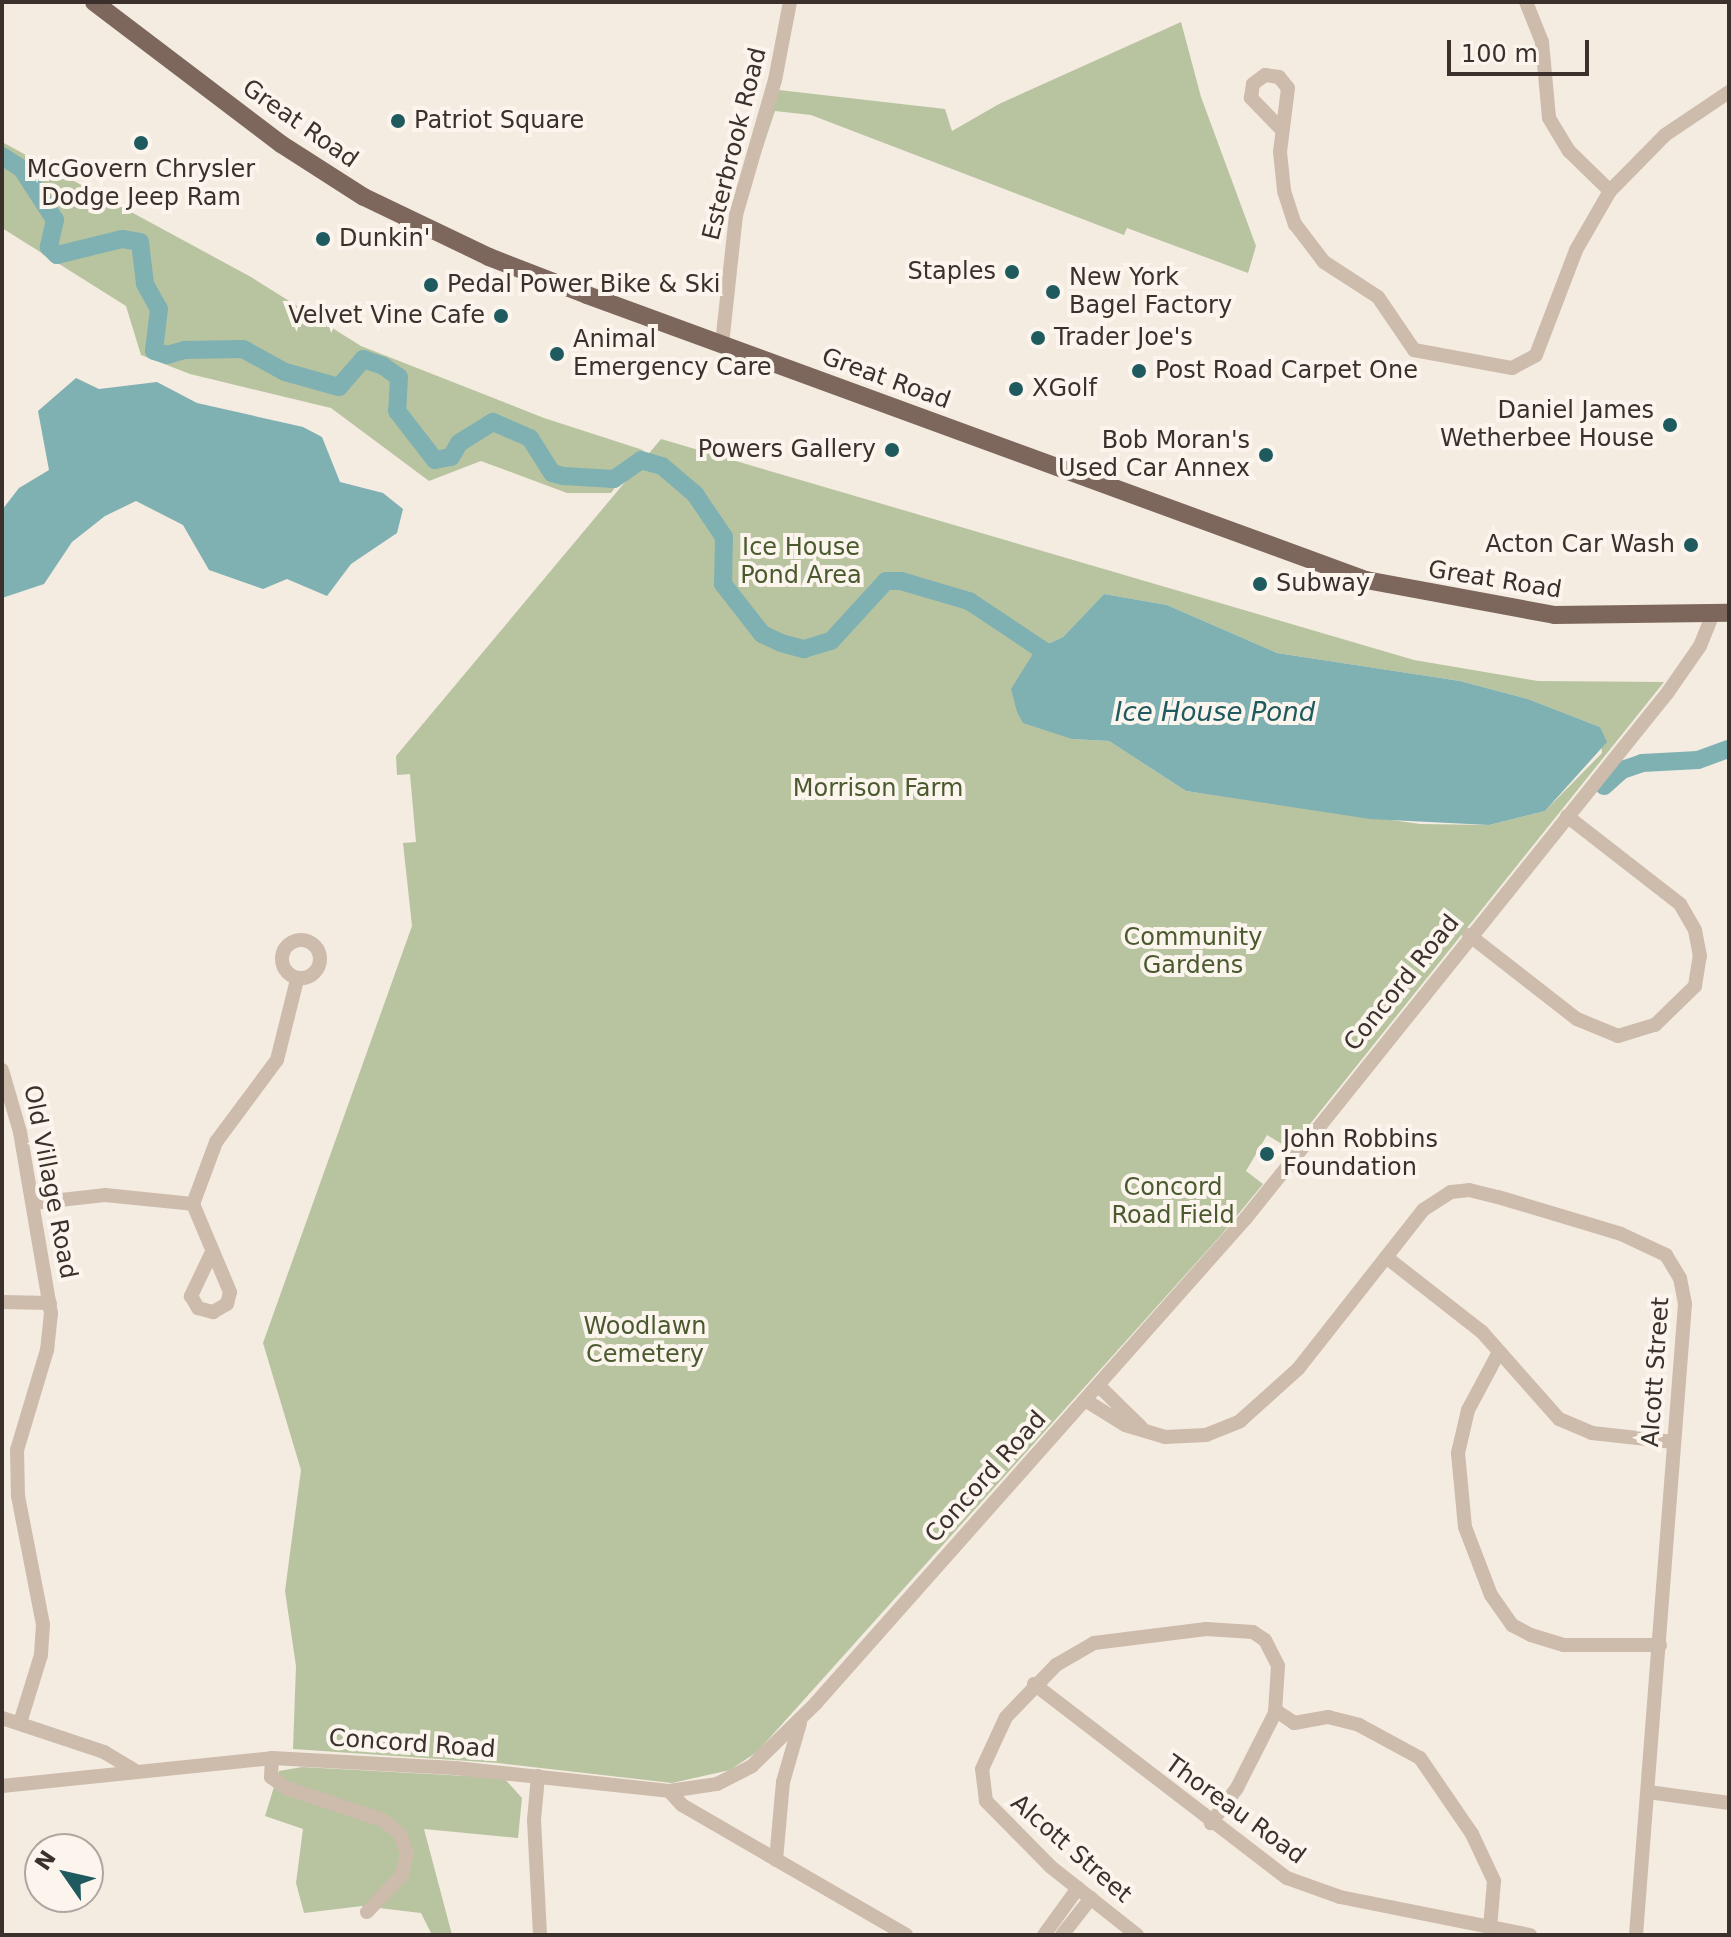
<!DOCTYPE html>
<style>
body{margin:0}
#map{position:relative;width:1731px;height:1937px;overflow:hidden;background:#f4ebe1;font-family:"DejaVu Sans",sans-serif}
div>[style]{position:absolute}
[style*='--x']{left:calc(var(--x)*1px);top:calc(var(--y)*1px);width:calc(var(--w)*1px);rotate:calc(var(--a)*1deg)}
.green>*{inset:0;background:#b8c4a0}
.water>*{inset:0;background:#7fb0b2}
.river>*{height:18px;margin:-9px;padding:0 9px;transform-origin:9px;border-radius:9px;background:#7fb0b2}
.minor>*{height:14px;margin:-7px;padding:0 7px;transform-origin:7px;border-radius:7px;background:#cdbbac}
.minor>.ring{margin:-7px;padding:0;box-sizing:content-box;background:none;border:14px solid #cdbbac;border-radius:50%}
.major>*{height:18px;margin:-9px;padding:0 9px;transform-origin:9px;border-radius:9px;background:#7d675c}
.dots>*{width:22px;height:22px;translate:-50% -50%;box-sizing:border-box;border:4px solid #fbf5ee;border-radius:50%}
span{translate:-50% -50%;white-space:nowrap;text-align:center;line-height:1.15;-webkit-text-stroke:8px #fbf5ee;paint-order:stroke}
.poi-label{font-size:24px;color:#3b302b}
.left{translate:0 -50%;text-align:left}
.right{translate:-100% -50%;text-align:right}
.street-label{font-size:24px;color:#3b302b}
.park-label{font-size:24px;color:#4a5a2e}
.water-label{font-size:26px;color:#1f5a5e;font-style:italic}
.frame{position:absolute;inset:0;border:4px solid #3b302b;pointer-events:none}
.north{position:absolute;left:24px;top:1833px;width:80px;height:80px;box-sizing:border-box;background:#fbf5ee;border:2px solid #aea6a0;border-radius:50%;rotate:304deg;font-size:22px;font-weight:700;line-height:32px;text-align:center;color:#3b302b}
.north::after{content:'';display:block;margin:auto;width:28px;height:36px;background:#1f5a5e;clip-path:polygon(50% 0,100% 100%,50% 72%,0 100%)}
.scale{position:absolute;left:1447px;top:40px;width:142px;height:36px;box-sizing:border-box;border:4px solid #3b302b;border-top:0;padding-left:10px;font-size:24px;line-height:28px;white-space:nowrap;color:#3b302b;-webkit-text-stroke:6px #fbf5ee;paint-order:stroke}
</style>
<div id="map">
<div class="green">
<i style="clip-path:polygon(1181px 22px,1201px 97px,1256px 246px,1248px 273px,1127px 228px,1124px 235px,811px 115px,775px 111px,754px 173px,779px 90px,945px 109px,952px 131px,999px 104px)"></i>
<i style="clip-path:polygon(2px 142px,251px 277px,361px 346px,544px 418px,643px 450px,611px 493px,567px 493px,481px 461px,429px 481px,331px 408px,190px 374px,141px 355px,126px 306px,2px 228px)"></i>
<i style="clip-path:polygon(evenodd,661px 439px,1414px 660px,1538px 681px,1664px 682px,1290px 1149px,1267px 1135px,1246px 1171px,1263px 1184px,1222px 1234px,757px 1752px,730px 1770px,672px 1783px,498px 1763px,293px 1749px,296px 1666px,285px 1591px,301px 1470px,263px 1343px,412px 926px,403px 843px,416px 842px,410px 774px,397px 775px,396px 756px,661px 439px,1104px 594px,1167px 605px,1277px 653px,1460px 681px,1528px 699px,1600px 727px,1602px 753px,1545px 811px,1489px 825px,1420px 824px,1186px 791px,1109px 741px,1072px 739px,1035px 649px,1063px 637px,1104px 594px)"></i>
<i style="clip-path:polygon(302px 1767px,504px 1778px,522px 1798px,518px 1838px,424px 1829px,452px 1935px,432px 1935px,421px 1913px,362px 1906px,304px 1913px,296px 1883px,303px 1829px,265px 1816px,279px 1771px)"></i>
</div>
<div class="water">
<i style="clip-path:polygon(76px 378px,99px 389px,157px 382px,197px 403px,303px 427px,322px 437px,340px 482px,383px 493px,403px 509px,397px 533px,351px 564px,327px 596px,287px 579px,263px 589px,209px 570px,183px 525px,136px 501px,105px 516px,72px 542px,44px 584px,2px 598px,2px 510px,19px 488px,49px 470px,38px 411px)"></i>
<i style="clip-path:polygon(1104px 594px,1167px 605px,1277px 653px,1460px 681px,1528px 699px,1600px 727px,1607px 742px,1545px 811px,1489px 825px,1370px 819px,1186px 791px,1109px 741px,1072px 739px,1023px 723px,1017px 712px,1011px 689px,1036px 649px,1063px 637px)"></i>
</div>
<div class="river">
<i style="--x:2;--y:156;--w:24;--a:33"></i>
<i style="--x:22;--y:169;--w:61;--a:57.1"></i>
<i style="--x:55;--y:220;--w:28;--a:103"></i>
<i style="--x:49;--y:247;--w:11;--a:45"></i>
<i style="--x:57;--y:255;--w:67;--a:-13.8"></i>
<i style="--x:122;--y:239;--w:18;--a:9"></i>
<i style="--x:140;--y:242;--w:42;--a:83.2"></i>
<i style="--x:145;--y:284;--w:29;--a:61"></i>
<i style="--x:159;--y:309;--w:42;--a:96.8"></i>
<i style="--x:154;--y:351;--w:14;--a:17"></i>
<i style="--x:167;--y:355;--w:18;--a:-16"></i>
<i style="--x:184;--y:350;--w:59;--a:-1"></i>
<i style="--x:243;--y:349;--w:48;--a:28.7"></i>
<i style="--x:285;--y:372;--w:56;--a:15.5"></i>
<i style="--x:339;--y:387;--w:37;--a:-49"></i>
<i style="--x:363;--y:359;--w:21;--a:19"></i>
<i style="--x:383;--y:366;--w:19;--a:35"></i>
<i style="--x:399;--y:377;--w:34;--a:93"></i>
<i style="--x:397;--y:411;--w:62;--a:52.2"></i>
<i style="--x:435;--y:460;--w:16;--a:-11"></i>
<i style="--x:451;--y:457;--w:16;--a:-60"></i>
<i style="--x:459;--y:443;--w:40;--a:-32"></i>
<i style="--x:493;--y:422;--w:40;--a:23.4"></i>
<i style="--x:530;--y:438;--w:41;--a:57.8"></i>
<i style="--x:552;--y:473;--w:11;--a:15"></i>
<i style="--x:563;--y:476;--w:51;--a:3.4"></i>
<i style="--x:614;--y:479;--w:33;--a:-35"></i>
<i style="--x:641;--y:460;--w:22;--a:16"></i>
<i style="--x:662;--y:466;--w:43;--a:40.3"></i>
<i style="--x:695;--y:494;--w:52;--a:56"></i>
<i style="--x:724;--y:537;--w:47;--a:91.2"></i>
<i style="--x:723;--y:584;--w:63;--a:52"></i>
<i style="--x:762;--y:634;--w:21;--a:25"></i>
<i style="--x:781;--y:643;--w:24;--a:15"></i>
<i style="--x:804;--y:649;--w:28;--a:-17"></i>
<i style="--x:831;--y:641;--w:81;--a:-47.5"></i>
<i style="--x:886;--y:581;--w:15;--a:0"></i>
<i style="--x:901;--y:581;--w:71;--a:16.4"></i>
<i style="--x:969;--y:601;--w:105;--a:33.7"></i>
<i style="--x:1604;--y:786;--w:24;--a:-42"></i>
<i style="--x:1622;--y:770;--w:21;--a:-19"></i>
<i style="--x:1642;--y:763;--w:56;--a:-3.1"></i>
<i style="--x:1698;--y:760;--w:33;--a:-20"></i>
</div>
<div class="minor">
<i style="--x:1526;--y:2;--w:43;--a:68.2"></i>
<i style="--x:1542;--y:42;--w:76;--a:84.7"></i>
<i style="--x:1549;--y:118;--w:39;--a:59"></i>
<i style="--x:1569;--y:151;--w:57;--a:44.3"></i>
<i style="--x:1282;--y:130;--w:45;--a:-134.1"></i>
<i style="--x:1251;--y:98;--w:14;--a:-82"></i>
<i style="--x:1253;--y:84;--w:15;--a:-37"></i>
<i style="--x:1265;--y:75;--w:14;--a:8"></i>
<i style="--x:1279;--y:77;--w:14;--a:51"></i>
<i style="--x:1288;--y:88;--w:64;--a:97.1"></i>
<i style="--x:1280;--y:152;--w:39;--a:84"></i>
<i style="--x:1284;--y:191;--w:35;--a:72"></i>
<i style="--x:1295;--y:224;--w:48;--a:52.7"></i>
<i style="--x:1324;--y:262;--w:64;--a:32.9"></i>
<i style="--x:1378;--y:297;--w:64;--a:55.8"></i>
<i style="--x:1414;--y:350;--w:100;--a:10.4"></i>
<i style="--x:1512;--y:368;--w:27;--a:-28"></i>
<i style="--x:1536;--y:355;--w:112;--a:-69.1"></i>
<i style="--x:1576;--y:250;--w:68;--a:-60"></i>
<i style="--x:1610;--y:191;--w:78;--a:-45.5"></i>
<i style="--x:1665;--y:135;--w:77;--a:-33.9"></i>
<i style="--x:722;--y:344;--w:130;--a:-83.8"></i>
<i style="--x:736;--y:215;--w:141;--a:-73.9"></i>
<i style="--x:775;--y:80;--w:79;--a:-79.1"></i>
<i style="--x:1469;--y:935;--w:137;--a:37.9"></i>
<i style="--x:1577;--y:1019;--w:44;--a:22.5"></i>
<i style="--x:1618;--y:1036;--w:39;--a:-17"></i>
<i style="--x:1655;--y:1025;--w:56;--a:-44.3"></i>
<i style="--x:1695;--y:986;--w:30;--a:-81"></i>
<i style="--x:1700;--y:956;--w:26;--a:-101"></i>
<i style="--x:1695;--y:930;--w:30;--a:-120"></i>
<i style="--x:1680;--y:904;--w:143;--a:-142.1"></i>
<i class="ring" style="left:282px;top:940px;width:24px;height:24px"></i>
<i style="--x:2;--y:1070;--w:65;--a:73.8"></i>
<i style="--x:20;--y:1132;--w:184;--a:80.3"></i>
<i style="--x:51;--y:1313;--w:37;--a:96"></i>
<i style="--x:47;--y:1350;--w:104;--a:106.7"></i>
<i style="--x:17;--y:1450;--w:46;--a:88.8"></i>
<i style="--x:18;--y:1496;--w:131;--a:79"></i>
<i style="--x:43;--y:1625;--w:30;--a:94"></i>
<i style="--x:41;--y:1655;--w:71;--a:107.2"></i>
<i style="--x:33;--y:1203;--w:72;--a:-6.3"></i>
<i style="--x:105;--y:1195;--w:88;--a:5.8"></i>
<i style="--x:211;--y:1254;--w:47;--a:115.5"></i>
<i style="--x:191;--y:1296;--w:14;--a:60"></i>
<i style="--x:198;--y:1308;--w:16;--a:15"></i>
<i style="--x:213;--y:1312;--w:16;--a:-30"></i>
<i style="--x:227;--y:1304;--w:12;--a:-76"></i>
<i style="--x:230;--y:1292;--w:95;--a:-112.8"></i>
<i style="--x:193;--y:1204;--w:66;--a:-69.6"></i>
<i style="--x:216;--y:1142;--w:102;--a:-53.4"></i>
<i style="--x:277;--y:1060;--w:82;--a:-76"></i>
<i style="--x:1386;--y:1257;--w:122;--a:38"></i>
<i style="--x:1482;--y:1332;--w:116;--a:48.5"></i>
<i style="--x:1559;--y:1419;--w:36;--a:23"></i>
<i style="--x:1592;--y:1433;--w:82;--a:6.3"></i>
<i style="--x:2;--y:1302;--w:48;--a:1.2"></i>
<i style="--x:1499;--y:1352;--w:66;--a:118.1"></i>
<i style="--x:1468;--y:1410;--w:44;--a:103.1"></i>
<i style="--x:1458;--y:1453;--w:74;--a:84.6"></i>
<i style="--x:1465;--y:1527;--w:73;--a:69.1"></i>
<i style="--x:1491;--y:1595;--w:37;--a:55"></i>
<i style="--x:1512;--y:1625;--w:21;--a:28"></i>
<i style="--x:1531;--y:1635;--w:34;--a:17"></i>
<i style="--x:1564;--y:1645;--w:96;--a:0"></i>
<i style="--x:1099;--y:1386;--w:59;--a:44.3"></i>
<i style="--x:1085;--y:1400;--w:47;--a:32"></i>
<i style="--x:1125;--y:1425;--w:42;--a:16.7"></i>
<i style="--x:1165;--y:1437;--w:41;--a:-2.8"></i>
<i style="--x:1206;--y:1435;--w:37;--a:-22"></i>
<i style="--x:1240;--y:1421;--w:78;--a:-41.9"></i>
<i style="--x:1298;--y:1369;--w:202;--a:-51.8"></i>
<i style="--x:1423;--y:1210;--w:33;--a:-33"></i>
<i style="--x:1451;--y:1192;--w:18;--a:-6"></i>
<i style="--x:1469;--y:1190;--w:30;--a:14"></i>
<i style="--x:1498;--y:1197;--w:128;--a:16.7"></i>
<i style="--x:1621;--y:1234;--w:50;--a:25"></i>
<i style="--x:1666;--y:1255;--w:27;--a:59"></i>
<i style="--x:1680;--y:1278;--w:26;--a:79"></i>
<i style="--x:1685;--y:1304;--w:633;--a:94.44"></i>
<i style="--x:1034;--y:1684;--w:319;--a:37.5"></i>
<i style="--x:1287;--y:1878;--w:56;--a:19.7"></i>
<i style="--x:1340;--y:1897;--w:194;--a:11.3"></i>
<i style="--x:1275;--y:1710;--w:23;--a:34"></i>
<i style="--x:1294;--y:1723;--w:35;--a:-10"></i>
<i style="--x:1328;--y:1717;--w:32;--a:14"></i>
<i style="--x:1359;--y:1725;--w:69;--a:28.4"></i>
<i style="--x:1420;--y:1758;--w:92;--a:55.6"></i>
<i style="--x:1472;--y:1834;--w:52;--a:64.9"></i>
<i style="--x:1494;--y:1881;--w:47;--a:94.9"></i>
<i style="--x:2;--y:1718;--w:108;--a:18.4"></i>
<i style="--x:104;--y:1752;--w:35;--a:31"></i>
<i style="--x:272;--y:1758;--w:19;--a:93"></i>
<i style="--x:271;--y:1777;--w:19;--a:36"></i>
<i style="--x:286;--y:1788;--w:102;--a:18.3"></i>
<i style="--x:383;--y:1820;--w:22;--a:39"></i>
<i style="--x:400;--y:1834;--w:20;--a:70"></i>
<i style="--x:407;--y:1853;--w:23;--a:103"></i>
<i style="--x:402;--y:1875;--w:51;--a:133.4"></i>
<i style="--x:538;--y:1776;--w:44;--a:95.2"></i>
<i style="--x:534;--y:1820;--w:115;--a:87"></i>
<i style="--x:2;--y:1786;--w:271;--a:-5.9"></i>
<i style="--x:272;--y:1758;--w:183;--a:3.1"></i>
<i style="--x:455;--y:1768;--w:215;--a:6.1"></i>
<i style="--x:669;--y:1791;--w:49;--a:-8.3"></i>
<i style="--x:717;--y:1784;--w:39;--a:-27"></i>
<i style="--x:752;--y:1766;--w:90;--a:-44.5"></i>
<i style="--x:816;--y:1703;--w:648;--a:-48.44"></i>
<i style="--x:1246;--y:1218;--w:674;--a:-51.26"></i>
<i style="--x:1668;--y:692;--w:56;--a:-55.2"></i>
<i style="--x:1700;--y:646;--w:32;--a:-68"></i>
<i style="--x:669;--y:1791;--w:19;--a:47"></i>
<i style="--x:682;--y:1805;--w:259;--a:30.1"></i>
<i style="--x:1648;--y:1792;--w:82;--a:7.7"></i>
<i style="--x:776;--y:1860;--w:78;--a:-84.9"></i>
<i style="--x:783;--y:1782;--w:61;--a:-73.9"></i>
<i style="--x:1044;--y:1935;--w:58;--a:-54.1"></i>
<i style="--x:1062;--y:1935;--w:47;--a:-51.9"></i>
<i style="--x:1137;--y:1935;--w:110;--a:-141.7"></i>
<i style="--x:1051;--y:1867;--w:93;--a:-134.6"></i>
<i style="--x:986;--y:1801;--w:32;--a:-97"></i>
<i style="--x:982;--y:1769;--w:57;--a:-65.2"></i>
<i style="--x:1006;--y:1717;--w:72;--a:-46.1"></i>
<i style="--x:1056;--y:1665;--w:44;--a:-30.1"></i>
<i style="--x:1094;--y:1643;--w:113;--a:-7.1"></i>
<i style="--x:1206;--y:1629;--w:47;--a:3.7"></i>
<i style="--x:1253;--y:1632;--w:14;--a:34"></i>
<i style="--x:1265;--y:1640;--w:29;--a:63"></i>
<i style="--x:1278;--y:1666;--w:47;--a:93.7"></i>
<i style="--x:1275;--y:1713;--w:84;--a:116.9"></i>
<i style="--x:1237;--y:1788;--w:44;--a:126.6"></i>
</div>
<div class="major">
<i style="--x:94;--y:2;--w:235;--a:37.2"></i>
<i style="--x:281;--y:144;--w:98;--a:32.6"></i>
<i style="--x:364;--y:197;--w:139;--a:25.6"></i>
<i style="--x:489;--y:257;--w:105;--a:21.2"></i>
<i style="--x:587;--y:295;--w:829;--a:20.1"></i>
<i style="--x:1366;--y:580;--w:192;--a:10.5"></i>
<i style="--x:1555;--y:615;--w:174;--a:-0.7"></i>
</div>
<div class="dots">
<i style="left:398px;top:121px;background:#1f5a5e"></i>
<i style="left:141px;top:143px;background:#1f5a5e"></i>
<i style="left:323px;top:239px;background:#1f5a5e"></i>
<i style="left:1012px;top:272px;background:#1f5a5e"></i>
<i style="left:431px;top:285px;background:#1f5a5e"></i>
<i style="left:1053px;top:292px;background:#1f5a5e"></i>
<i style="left:501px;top:316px;background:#1f5a5e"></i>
<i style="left:1038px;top:338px;background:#1f5a5e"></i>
<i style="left:557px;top:354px;background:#1f5a5e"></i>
<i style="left:1139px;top:371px;background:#1f5a5e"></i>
<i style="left:1016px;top:389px;background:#1f5a5e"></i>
<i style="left:1670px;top:425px;background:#1f5a5e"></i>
<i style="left:892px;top:450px;background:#1f5a5e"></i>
<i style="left:1266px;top:455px;background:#1f5a5e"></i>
<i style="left:1691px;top:545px;background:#1f5a5e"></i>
<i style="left:1260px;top:584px;background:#1f5a5e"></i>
<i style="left:1267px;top:1154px;background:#1f5a5e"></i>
</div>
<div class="poi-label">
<span class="left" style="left:414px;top:121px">Patriot Square</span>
<span style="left:141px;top:184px">McGovern Chrysler<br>Dodge Jeep Ram</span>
<span class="left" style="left:339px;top:239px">Dunkin'</span>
<span class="right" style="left:996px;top:272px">Staples</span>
<span class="left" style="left:1069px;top:292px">New York<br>Bagel Factory</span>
<span class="left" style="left:447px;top:285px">Pedal Power Bike &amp; Ski</span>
<span class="right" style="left:485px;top:316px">Velvet Vine Cafe</span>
<span class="left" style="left:1054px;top:338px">Trader Joe's</span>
<span class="left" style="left:573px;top:354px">Animal<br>Emergency Care</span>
<span class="left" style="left:1155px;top:371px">Post Road Carpet One</span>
<span class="left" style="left:1032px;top:389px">XGolf</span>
<span class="right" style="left:1654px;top:425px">Daniel James<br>Wetherbee House</span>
<span class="right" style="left:1250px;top:455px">Bob Moran's<br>Used Car Annex</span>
<span class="right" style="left:876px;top:450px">Powers Gallery</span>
<span class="right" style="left:1675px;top:545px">Acton Car Wash</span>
<span class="left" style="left:1276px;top:584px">Subway</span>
<span class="left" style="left:1283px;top:1154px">John Robbins<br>Foundation</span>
</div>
<div class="street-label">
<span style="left:300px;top:124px;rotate:35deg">Great Road</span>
<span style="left:735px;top:144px;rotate:-76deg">Esterbrook Road</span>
<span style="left:886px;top:379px;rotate:20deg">Great Road</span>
<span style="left:1495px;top:580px;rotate:9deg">Great Road</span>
<span style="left:1402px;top:983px;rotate:-51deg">Concord Road</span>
<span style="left:50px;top:1182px;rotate:79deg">Old Village Road</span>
<span style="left:1656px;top:1372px;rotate:-86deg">Alcott Street</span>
<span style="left:986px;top:1477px;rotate:-48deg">Concord Road</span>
<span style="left:412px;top:1744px;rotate:4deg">Concord Road</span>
<span style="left:1235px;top:1810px;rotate:36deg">Thoreau Road</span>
<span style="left:1071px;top:1849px;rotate:41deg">Alcott Street</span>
</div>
<div class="park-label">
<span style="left:801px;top:562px">Ice House<br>Pond Area</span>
<span style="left:878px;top:789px">Morrison Farm</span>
<span style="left:1193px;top:952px">Community<br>Gardens</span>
<span style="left:1173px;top:1202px">Concord<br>Road Field</span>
<span style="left:645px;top:1341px">Woodlawn<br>Cemetery</span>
</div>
<div class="water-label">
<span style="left:1215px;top:713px">Ice House Pond</span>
</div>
<div class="frame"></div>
<div class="north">N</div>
<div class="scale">100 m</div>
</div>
